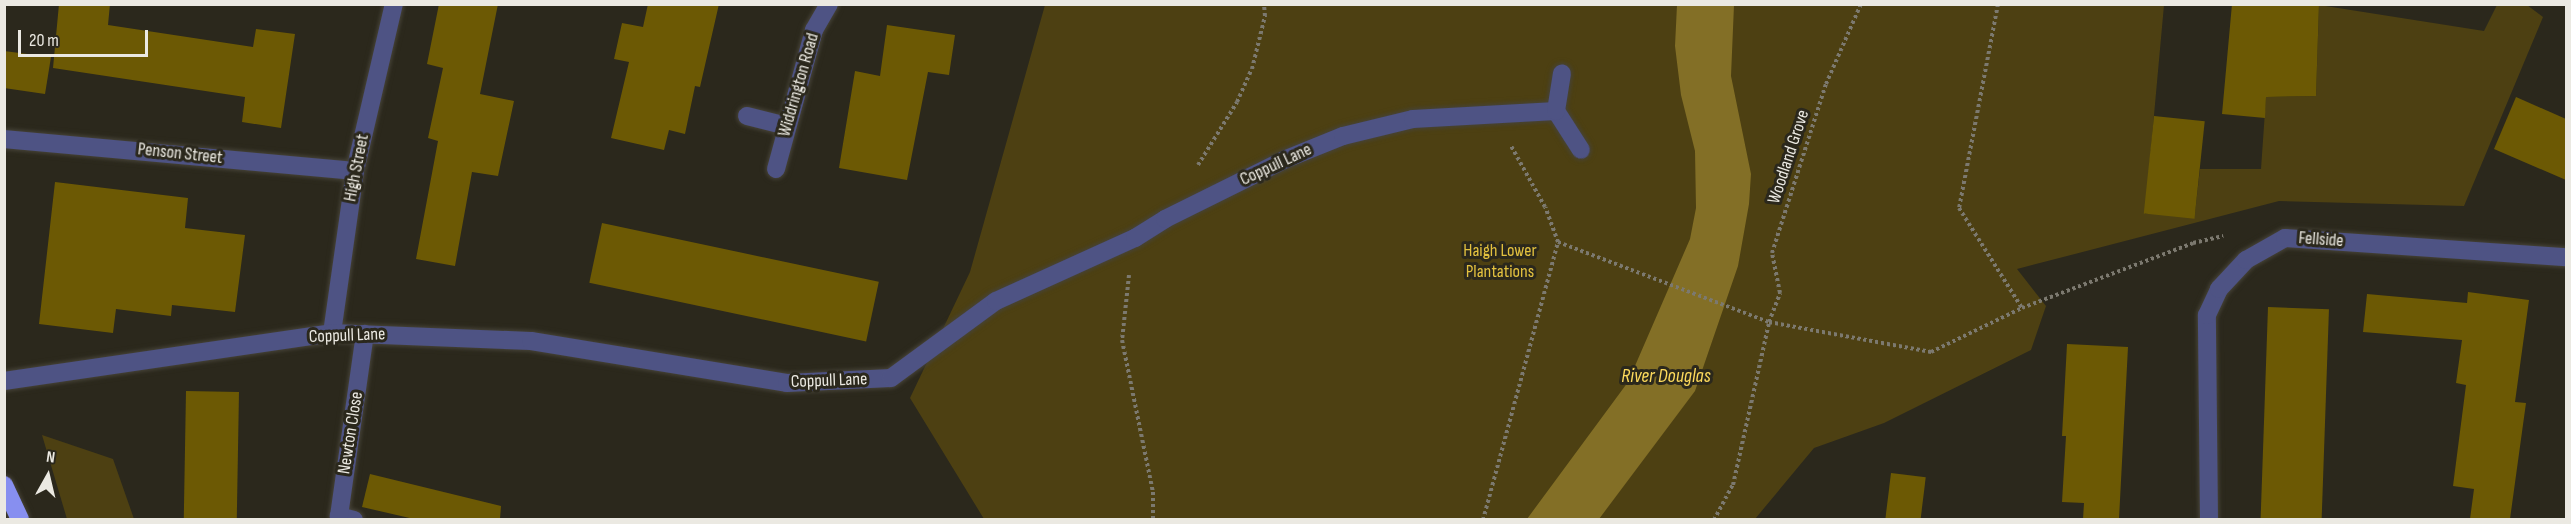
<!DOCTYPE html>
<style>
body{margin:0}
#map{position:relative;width:2571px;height:524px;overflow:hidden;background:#2b281c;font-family:"Sofia Sans Condensed",sans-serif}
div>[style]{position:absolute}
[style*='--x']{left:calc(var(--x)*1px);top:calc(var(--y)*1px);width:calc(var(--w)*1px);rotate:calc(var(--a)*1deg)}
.green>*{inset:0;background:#4d4012}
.water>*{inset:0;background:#836f26}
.building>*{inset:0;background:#6c5904;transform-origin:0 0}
.path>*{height:4px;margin-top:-2px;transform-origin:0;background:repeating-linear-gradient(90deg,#7c796f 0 3px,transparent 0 6px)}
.roads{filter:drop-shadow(0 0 2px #464338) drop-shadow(0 0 2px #464338)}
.street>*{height:18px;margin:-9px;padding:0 9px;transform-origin:9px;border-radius:9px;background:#4e5384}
.highway>*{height:18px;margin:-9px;padding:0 9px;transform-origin:9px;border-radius:9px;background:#878ff0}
span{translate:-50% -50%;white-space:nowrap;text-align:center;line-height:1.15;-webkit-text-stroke:6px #2b281c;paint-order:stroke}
.street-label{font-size:18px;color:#ebe9e2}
.park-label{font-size:18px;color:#e4c23f}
.water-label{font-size:20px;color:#fdda5c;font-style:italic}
.frame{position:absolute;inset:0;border:6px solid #ebe9e2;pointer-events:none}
.north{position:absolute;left:18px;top:446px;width:60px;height:60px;-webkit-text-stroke:4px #2b281c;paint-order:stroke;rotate:8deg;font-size:16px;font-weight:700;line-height:24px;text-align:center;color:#ebe9e2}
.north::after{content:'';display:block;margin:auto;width:21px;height:27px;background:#ebe9e2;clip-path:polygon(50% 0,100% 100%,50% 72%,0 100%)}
.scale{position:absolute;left:18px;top:30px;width:130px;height:27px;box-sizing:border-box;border:3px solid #ebe9e2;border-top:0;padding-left:8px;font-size:18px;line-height:21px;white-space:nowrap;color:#ebe9e2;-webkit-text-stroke:4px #2b281c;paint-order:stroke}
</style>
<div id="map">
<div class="green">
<i style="clip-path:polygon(1045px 5px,2164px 5px,2145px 214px,2195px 213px,2200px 169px,2261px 169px,2266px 97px,2316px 96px,2319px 5px,2484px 31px,2497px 5px,2527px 5px,2543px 17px,2464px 206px,2279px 201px,2017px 269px,2046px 306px,2031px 350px,1884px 423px,1814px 448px,1755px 519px,984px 519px,910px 398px,970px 272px)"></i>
<i style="clip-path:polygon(42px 435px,113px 459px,134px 519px,67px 519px)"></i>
</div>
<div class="water">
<i style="clip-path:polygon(1677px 5px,1734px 5px,1731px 76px,1751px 174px,1749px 204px,1738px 266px,1695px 391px,1599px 519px,1527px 519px,1628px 382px,1690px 239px,1696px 208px,1695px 151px,1681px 95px,1675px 46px)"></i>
</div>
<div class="building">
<i style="clip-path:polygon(59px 4px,110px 4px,108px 25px,253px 47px,256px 29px,295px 34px,281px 128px,242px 122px,245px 97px,53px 68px)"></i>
<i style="clip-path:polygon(439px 4px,498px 4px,480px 94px,514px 101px,498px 176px,472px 172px,455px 266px,416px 259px,438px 141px,428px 138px,443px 68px,427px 64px)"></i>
<i style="clip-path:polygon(648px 4px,719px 4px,700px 87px,695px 86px,685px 134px,669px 130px,664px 150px,611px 138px,629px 62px,614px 59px,622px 23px,643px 27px)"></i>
<i style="clip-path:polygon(2232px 4px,2319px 4px,2316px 96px,2266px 97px,2265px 118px,2222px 114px)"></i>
<i style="clip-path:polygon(887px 25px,955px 35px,949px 75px,928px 72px,907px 180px,839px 168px,855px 71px,880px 76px)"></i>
<i style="clip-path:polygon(4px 51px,51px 57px,45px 94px,4px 88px)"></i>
<i style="clip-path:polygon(2516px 97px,2566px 119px,2566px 180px,2494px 149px)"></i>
<i style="left:2154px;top:116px;width:51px;height:98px;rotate:6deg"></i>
<i style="clip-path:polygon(55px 182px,188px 198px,185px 228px,245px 235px,235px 312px,172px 305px,171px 316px,116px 309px,113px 333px,39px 324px)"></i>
<i style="left:602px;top:223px;width:283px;height:61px;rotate:12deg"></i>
<i style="clip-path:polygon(2468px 292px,2529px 300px,2515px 402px,2526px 403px,2510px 519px,2470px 519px,2474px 489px,2453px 486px,2466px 385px,2456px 383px,2462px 340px,2363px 332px,2367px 294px,2467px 303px)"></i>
<i style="left:2268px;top:307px;width:61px;height:212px;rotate:2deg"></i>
<i style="clip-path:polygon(2067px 344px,2128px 347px,2119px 519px,2083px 519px,2084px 503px,2062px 502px,2066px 436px,2062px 436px)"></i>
<i style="left:186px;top:391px;width:53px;height:128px;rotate:1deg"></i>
<i style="left:1891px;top:473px;width:35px;height:46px;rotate:7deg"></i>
<i style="clip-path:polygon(370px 474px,501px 506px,500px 519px,414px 519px,362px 507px)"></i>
</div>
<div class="path">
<i style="--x:1998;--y:4;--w:208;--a:100.8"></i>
<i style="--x:1959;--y:208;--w:118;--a:57.8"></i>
<i style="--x:1198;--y:165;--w:74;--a:-58.2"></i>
<i style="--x:1237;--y:102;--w:36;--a:-66"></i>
<i style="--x:1252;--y:69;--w:55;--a:-76.2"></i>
<i style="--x:1265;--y:16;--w:12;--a:-95"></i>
<i style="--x:1558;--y:242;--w:226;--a:20.8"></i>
<i style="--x:1769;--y:322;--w:165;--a:10.5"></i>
<i style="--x:1931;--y:352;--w:101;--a:-25.8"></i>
<i style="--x:2022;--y:308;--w:183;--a:-20.8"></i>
<i style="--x:2193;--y:243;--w:31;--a:-13"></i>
<i style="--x:1129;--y:275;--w:65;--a:96.1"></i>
<i style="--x:1122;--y:340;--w:155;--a:78.5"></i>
<i style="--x:1153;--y:492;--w:28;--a:90"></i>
<i style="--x:1483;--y:520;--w:288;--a:-74.9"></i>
<i style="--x:1558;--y:242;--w:37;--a:-110"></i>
<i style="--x:1545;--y:207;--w:70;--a:-119.1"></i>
<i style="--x:1714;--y:520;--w:40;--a:-62"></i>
<i style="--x:1733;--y:485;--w:167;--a:-77.5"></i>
<i style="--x:1769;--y:322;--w:31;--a:-69"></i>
<i style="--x:1780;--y:293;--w:41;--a:-101.3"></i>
<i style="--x:1772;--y:253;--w:177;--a:-72.3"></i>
<i style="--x:1826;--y:84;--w:87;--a:-66.4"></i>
</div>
<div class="roads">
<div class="street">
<i style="--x:1556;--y:111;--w:46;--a:57.3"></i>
<i style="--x:747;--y:116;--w:41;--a:14"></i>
<i style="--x:4;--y:139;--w:352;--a:5.2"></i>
<i style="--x:776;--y:169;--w:144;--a:-74.7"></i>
<i style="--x:814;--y:30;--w:30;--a:-60"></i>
<i style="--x:332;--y:333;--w:164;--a:-81.9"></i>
<i style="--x:355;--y:171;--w:171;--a:-76.9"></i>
<i style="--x:4;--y:381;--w:331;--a:-8.3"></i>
<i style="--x:332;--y:333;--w:199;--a:2.3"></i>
<i style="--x:531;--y:341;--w:259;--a:9.3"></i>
<i style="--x:787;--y:383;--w:104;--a:-2.8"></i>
<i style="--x:891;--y:378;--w:130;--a:-36.3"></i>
<i style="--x:996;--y:301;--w:153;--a:-24.4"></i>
<i style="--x:1135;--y:238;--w:36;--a:-32"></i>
<i style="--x:1165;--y:219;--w:135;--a:-26.4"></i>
<i style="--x:1286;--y:159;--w:61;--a:-22"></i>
<i style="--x:1343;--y:136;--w:72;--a:-13.7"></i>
<i style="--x:1413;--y:119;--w:143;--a:-3.2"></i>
<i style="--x:1556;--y:111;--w:38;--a:-81"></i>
<i style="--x:354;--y:520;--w:16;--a:-165"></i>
<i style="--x:339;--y:516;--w:184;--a:-81.9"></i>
<i style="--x:2209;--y:520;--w:205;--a:-90.6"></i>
<i style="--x:2207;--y:315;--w:29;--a:-65"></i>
<i style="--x:2219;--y:289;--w:40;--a:-47"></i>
<i style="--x:2246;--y:260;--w:45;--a:-29.4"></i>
<i style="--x:2285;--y:238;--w:282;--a:3.9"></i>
</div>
<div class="highway">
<i style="--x:4;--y:485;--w:38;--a:65"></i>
</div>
</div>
<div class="street-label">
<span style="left:799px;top:85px;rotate:-74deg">Widdrington Road</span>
<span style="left:180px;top:154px;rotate:6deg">Penson Street</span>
<span style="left:1789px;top:157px;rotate:-72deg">Woodland Grove</span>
<span style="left:1276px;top:165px;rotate:-25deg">Coppull Lane</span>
<span style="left:357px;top:168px;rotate:-79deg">High Street</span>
<span style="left:2321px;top:240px;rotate:4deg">Fellside</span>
<span style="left:347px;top:336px;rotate:-2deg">Coppull Lane</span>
<span style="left:829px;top:381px;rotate:-2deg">Coppull Lane</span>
<span style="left:351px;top:433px;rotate:-81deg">Newton Close</span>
</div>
<div class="park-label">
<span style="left:1500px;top:262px">Haigh Lower<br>Plantations</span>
</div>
<div class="water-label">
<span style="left:1666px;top:376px">River Douglas</span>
</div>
<div class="frame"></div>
<div class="north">N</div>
<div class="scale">20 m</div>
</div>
